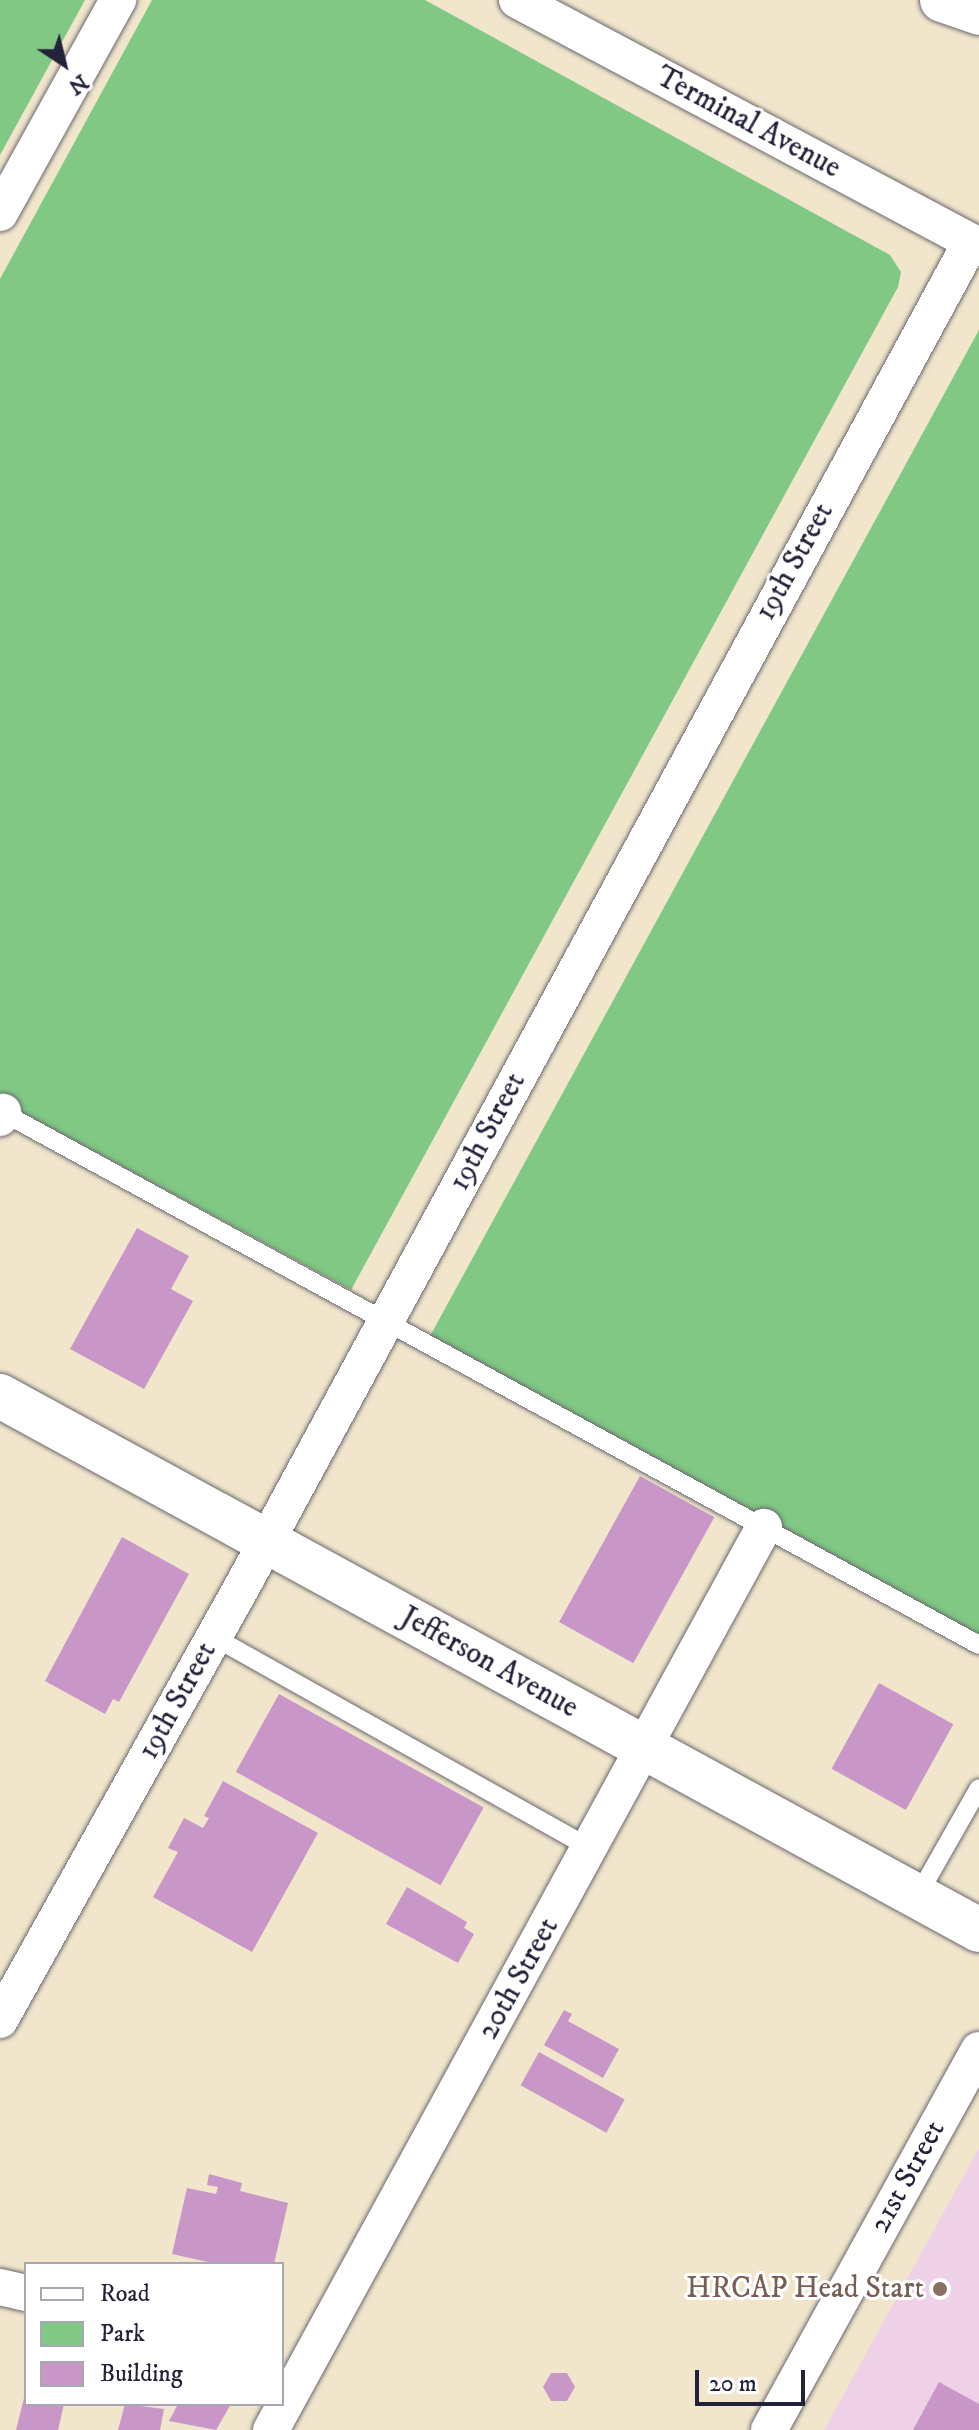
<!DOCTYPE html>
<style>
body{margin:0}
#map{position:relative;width:979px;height:2430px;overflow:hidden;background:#f1e6cc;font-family:"IM FELL DW Pica",serif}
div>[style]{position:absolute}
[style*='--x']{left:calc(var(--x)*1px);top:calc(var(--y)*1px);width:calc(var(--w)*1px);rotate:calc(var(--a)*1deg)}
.built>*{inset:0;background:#eed0e7}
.green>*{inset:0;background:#80c884}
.building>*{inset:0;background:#c897c8;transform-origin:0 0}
.roads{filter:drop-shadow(0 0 2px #6a676e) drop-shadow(0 0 2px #6a676e)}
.service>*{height:18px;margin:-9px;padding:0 9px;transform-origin:9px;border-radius:9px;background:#fff}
.minor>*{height:36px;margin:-18px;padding:0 18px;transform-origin:18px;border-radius:18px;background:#fff}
.secondary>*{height:44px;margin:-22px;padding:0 22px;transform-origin:22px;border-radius:22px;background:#fff}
.motorway>*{height:44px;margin:-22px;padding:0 22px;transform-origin:22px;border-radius:22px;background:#fff}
.dots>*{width:22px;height:22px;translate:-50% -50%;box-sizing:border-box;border:4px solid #fff;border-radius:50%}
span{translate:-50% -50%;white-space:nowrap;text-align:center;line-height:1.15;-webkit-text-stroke:6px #fff;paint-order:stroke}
.street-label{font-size:30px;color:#22223b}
.education-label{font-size:30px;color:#785e54}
.right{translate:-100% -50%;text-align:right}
.legend{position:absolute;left:24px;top:2262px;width:260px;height:144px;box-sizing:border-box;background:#fff;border:2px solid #a7a7b1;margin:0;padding:10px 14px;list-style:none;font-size:24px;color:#22223b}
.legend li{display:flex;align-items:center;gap:16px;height:40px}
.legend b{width:40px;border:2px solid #a7a7b1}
.north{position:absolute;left:24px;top:24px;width:80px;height:80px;-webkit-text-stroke:6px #fff;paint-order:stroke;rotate:145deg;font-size:22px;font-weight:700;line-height:32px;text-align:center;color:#22223b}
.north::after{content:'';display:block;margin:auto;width:28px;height:36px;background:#22223b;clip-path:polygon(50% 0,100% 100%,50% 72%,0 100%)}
.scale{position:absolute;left:695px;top:2370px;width:110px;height:36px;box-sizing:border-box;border:4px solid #22223b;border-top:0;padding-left:10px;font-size:24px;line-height:28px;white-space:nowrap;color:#22223b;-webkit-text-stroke:6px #fff;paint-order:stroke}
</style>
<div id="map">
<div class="built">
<i style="clip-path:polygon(979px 2148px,979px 2430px,824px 2430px)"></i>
</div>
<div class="green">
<i style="clip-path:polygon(0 0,85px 0,0 155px)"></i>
<i style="clip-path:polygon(152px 0,425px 0,890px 255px,901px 272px,898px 287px,351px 1290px,0 1101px,0 279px)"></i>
<i style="clip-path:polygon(979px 330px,979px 1635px,429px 1338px)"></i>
</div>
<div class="building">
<i style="clip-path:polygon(137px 1228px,189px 1256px,171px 1289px,193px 1301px,144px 1389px,70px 1349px)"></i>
<i style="left:640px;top:1476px;width:85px;height:167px;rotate:29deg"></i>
<i style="clip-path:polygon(122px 1537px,189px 1574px,119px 1702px,113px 1699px,105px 1714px,45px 1681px)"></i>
<i style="left:879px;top:1683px;width:85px;height:98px;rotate:29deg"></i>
<i style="left:279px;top:1694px;width:234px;height:89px;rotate:29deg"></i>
<i style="clip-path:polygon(223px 1781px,318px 1833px,252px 1952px,153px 1897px,178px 1852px,168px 1848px,184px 1818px,203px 1828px,209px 1818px,204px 1816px)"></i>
<i style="clip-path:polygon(407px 1887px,467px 1922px,464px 1928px,474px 1934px,458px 1963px,386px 1924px)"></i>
<i style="clip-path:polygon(564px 2010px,572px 2014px,568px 2021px,619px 2049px,603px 2078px,544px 2045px)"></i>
<i style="left:539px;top:2052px;width:98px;height:38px;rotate:29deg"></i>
<i style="clip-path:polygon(209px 2174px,242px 2183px,240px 2191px,288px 2203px,274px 2264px,217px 2264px,172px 2254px,187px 2188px,216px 2194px,218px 2187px,207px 2185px)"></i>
<i style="clip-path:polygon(551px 2373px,567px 2373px,575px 2387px,567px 2401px,551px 2401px,543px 2387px)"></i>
<i style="clip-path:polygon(939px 2382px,979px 2404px,979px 2430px,913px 2430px)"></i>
<i style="clip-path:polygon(25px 2394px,26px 2404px,64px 2404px,58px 2430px,16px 2430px)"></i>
<i style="clip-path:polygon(125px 2404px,164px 2409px,160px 2430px,118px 2430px)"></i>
<i style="clip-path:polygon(178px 2404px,231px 2404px,216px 2430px,169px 2421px)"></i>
</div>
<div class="roads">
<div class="service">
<i style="--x:0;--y:1111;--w:1115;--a:28.61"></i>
<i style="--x:214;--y:1637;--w:433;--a:29.3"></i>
<i style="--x:917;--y:1897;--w:125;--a:-60.4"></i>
</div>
<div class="minor">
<i style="--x:517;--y:0;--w:523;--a:28.03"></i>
<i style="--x:0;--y:213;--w:244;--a:-61"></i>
<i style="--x:0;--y:1118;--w:7;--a:-63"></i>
<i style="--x:0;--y:2020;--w:501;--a:-60.82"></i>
<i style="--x:244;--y:1583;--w:1525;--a:-61.54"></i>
<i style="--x:0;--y:2287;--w:27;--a:13"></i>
<i style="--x:271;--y:2430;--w:1029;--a:-61.37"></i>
<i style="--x:769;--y:2430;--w:434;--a:-61.1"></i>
</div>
<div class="secondary">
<i style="--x:0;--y:1396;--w:1115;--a:28.61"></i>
</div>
<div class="motorway">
<i style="--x:942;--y:0;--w:39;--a:19"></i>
</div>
</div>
<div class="dots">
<i style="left:940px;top:2289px;background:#8d6e63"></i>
</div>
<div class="street-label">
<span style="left:748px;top:123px;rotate:28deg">Terminal Avenue</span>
<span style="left:795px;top:562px;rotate:-61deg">19th Street</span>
<span style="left:488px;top:1132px;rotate:-62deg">19th Street</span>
<span style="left:489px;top:1663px;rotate:29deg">Jefferson Avenue</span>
<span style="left:178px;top:1701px;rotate:-61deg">19th Street</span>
<span style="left:519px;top:1979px;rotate:-61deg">20th Street</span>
<span style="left:908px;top:2177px;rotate:-61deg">21st Street</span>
</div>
<div class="education-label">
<span class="right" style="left:924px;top:2289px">HRCAP Head Start</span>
</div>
<ul class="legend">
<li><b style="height:10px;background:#fff"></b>Road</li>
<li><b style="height:22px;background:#80c884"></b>Park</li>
<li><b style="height:22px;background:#c897c8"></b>Building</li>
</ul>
<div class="north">N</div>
<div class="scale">20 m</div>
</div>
